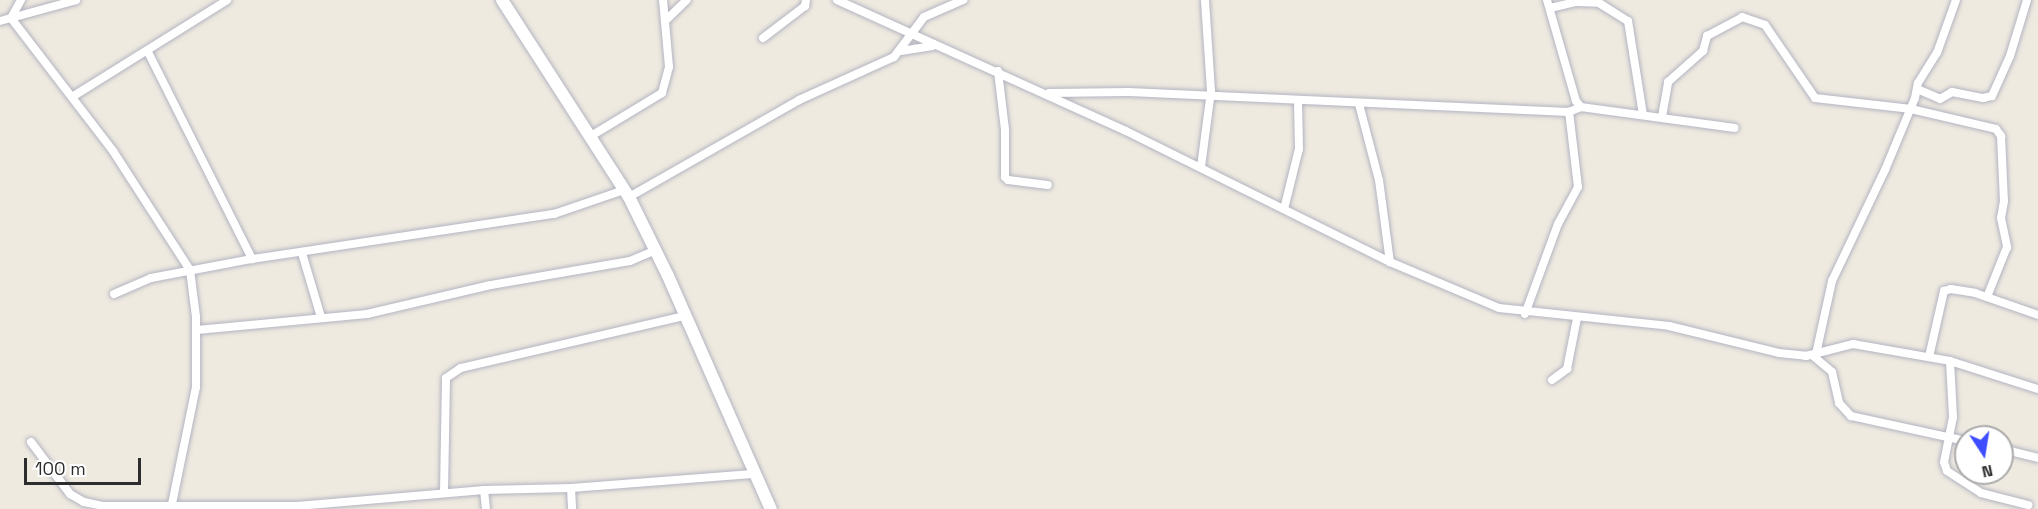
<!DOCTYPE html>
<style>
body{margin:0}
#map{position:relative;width:2038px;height:509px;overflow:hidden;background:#efeae0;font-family:"Space Grotesk",sans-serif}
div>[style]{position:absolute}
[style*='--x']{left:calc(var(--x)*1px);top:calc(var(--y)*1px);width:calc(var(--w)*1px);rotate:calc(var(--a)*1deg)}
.roads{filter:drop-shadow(0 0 2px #b3b4c1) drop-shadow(0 0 2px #b3b4c1)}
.street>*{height:8px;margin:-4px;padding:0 4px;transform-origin:4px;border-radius:4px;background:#fff}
.secondary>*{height:12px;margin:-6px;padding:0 6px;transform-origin:6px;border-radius:6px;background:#fff}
span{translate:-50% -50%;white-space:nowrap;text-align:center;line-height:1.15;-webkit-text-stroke:5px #fff;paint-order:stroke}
.north{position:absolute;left:1954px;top:425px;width:60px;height:60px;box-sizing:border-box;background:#fff;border:2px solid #ababab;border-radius:50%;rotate:168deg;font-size:16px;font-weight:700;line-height:24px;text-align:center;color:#2d2d2d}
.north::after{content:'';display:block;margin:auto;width:21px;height:27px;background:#3d4dff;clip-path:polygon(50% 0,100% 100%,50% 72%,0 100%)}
.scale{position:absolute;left:24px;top:458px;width:117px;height:27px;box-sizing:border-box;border:3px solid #2d2d2d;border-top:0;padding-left:8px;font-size:18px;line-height:21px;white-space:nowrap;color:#2d2d2d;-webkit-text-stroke:4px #fff;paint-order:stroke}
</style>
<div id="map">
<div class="roads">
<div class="street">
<i style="--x:21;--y:0;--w:21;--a:119"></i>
<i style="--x:11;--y:18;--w:168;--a:52.5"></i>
<i style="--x:113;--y:151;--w:142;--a:57.1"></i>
<i style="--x:190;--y:270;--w:47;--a:82.7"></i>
<i style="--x:196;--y:317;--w:70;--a:90"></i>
<i style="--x:196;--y:387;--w:125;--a:101.6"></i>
<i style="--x:837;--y:0;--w:317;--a:24.4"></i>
<i style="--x:1126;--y:131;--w:295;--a:26.4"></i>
<i style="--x:1390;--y:262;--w:118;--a:22.9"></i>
<i style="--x:1499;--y:308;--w:171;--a:6"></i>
<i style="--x:1669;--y:326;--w:113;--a:13.8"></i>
<i style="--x:1779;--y:353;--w:27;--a:6"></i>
<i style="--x:1806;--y:356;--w:49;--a:-14.3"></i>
<i style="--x:1853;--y:344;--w:98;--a:9.9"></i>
<i style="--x:1950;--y:361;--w:92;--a:17.7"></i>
<i style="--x:1547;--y:0;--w:105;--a:74"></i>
<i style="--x:1576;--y:101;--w:8;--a:50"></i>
<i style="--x:1581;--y:107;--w:155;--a:7.8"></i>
<i style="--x:1550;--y:8;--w:27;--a:-13"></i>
<i style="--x:1576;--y:2;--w:23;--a:2"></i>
<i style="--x:1599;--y:3;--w:34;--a:32"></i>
<i style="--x:1628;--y:21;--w:95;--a:80.9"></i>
<i style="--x:0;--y:21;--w:79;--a:-15.4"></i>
<i style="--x:665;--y:21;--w:30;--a:-44"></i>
<i style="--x:763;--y:38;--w:53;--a:-37.3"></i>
<i style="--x:805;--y:6;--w:6;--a:-81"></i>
<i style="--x:901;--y:51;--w:32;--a:-9"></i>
<i style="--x:148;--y:52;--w:232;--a:63.3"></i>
<i style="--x:998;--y:71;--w:59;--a:83.2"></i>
<i style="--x:1005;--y:130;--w:47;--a:90"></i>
<i style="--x:1005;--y:177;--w:4;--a:45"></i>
<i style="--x:1008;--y:180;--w:40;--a:7.1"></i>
<i style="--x:1917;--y:89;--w:25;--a:23"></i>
<i style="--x:1940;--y:99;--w:14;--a:-30"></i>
<i style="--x:1952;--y:92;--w:32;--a:11"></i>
<i style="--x:1983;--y:98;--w:9;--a:-13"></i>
<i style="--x:1992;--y:96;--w:44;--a:-65.8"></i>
<i style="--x:2010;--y:56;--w:59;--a:-73.1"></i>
<i style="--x:1049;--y:93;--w:80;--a:-0.7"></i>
<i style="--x:1129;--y:92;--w:440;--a:2.6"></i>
<i style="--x:1569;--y:112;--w:13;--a:-23"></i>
<i style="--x:72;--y:97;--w:183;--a:-32"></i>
<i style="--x:1359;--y:104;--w:79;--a:75.3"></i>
<i style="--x:1379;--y:180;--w:83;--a:82.4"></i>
<i style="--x:1662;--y:117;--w:36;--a:-80"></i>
<i style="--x:1668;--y:82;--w:47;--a:-41.5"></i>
<i style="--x:1703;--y:51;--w:16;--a:-75"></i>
<i style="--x:1707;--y:36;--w:40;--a:-28"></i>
<i style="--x:1742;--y:17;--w:24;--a:19"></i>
<i style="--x:1765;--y:25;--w:88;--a:55.6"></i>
<i style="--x:1815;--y:98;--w:97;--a:6.5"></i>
<i style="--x:1911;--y:109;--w:87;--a:13.2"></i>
<i style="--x:1996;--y:129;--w:9;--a:54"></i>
<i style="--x:2001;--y:136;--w:65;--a:87.4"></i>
<i style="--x:2004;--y:201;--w:17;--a:100"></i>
<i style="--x:2001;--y:218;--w:30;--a:78"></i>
<i style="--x:2007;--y:247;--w:54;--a:111.8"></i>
<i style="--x:591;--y:136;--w:83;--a:-31.2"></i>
<i style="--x:662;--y:93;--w:27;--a:-75"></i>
<i style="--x:669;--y:67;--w:67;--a:-95.1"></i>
<i style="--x:1201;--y:167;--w:77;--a:-82.5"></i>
<i style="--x:1211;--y:91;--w:91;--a:-93.8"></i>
<i style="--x:629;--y:197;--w:196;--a:-29.7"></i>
<i style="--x:799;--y:100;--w:104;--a:-24.4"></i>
<i style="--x:894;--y:57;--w:50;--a:-53.1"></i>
<i style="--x:924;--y:17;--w:43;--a:-23.6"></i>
<i style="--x:1284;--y:209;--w:62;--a:-76"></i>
<i style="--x:1299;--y:149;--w:48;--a:-91.2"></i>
<i style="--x:302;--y:253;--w:67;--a:73.5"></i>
<i style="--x:114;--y:294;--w:40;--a:-23.4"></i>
<i style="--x:151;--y:278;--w:103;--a:-10.7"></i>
<i style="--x:252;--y:259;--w:305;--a:-8.5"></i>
<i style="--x:554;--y:214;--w:74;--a:-18.9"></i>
<i style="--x:1525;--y:314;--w:96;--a:-69.9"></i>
<i style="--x:1558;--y:224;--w:42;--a:-61.6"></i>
<i style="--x:1578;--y:187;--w:76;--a:-96.8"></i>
<i style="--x:197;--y:330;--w:171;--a:-5.4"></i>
<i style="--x:367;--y:314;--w:127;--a:-13.2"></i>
<i style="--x:491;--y:285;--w:141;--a:-9.8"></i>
<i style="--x:630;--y:261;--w:26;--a:-23"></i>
<i style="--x:1816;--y:354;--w:75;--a:-77.6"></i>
<i style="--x:1832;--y:281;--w:123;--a:-64.5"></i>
<i style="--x:1885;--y:170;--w:78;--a:-67.4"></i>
<i style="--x:1915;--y:98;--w:15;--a:-79"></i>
<i style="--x:1918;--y:83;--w:36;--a:-58"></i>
<i style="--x:1937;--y:53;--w:56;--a:-70.3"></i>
<i style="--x:1812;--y:355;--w:26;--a:40"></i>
<i style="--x:1832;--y:372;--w:32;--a:77"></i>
<i style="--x:1839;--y:403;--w:18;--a:47"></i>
<i style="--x:1851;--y:416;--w:118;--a:12.3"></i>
<i style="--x:1929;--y:357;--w:68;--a:-77.2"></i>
<i style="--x:1944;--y:291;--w:7;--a:-16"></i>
<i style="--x:1951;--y:289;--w:24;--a:9"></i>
<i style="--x:1975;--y:293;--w:67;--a:19.2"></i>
<i style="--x:1950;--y:361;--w:56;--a:86.9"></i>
<i style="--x:1953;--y:417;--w:46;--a:101.3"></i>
<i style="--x:1944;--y:462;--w:9;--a:72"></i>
<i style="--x:1947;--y:471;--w:40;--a:32.9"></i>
<i style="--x:1981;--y:493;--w:49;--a:14.3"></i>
<i style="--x:1552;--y:380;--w:19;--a:-36"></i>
<i style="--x:1567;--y:369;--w:52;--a:-78.9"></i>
<i style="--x:31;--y:442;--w:65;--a:53.1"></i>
<i style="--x:70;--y:494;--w:16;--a:30"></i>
<i style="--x:84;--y:502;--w:19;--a:12"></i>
<i style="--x:103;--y:506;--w:194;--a:0"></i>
<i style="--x:297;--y:506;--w:188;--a:-4.9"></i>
<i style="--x:484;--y:490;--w:87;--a:-1.3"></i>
<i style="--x:571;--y:488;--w:185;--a:-4.4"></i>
<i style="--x:2002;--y:449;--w:37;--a:14"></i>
<i style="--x:571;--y:488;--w:21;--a:87"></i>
<i style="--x:484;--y:490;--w:19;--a:84"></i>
<i style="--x:444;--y:493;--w:115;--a:-89"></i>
<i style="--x:446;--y:378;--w:18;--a:-34"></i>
<i style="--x:461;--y:368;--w:229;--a:-13.1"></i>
</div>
<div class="secondary">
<i style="--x:502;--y:0;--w:234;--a:57.2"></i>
<i style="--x:629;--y:197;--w:88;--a:63.7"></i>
<i style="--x:668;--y:276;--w:255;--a:66.2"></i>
</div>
</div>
<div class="north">N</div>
<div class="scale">100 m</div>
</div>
